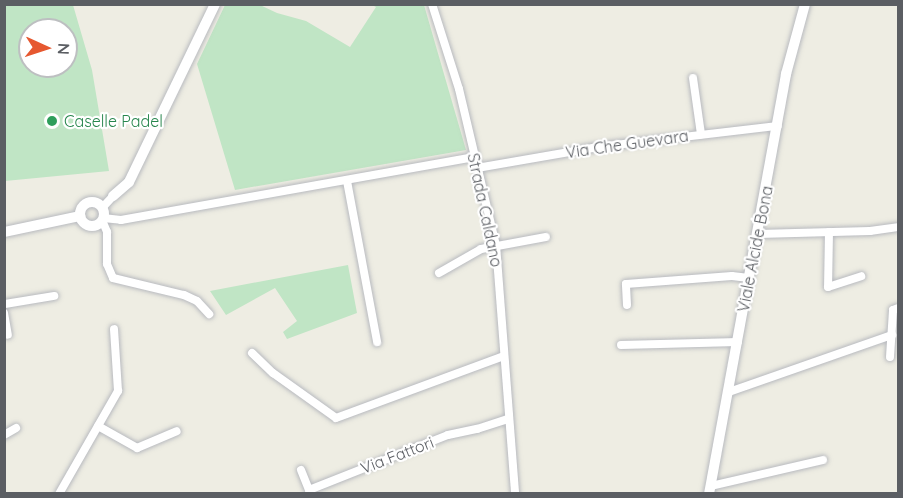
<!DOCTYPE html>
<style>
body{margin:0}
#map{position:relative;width:903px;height:498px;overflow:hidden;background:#eeede3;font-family:Quicksand,sans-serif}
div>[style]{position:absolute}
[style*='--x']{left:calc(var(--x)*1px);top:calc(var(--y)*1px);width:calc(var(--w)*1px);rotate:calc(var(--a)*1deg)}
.green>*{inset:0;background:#c0e5c5}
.roads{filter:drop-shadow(0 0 2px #b8babf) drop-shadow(0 0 2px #b8babf)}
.minor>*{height:8px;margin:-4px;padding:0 4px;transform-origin:4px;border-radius:4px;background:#fff}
.tertiary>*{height:10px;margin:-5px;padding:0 5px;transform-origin:5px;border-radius:5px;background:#fff}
.tertiary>.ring{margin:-5px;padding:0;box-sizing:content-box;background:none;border:10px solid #fff;border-radius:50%}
.dots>*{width:16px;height:16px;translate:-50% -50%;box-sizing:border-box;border:3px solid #fff;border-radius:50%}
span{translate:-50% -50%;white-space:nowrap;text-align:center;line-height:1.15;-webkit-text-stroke:4.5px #fff;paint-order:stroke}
.leisure-label{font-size:16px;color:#27864d}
.left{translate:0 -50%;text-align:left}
.street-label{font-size:16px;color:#5b5e63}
.frame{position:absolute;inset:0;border:6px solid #5b5e63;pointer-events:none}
.north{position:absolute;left:18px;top:18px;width:60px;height:60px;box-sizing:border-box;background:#fff;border:2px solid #bdbfc1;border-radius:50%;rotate:93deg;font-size:16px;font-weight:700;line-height:24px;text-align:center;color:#5b5e63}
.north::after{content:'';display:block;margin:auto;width:21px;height:27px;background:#e65830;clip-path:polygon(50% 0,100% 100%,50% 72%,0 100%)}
</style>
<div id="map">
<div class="green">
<i style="clip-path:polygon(evenodd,5px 4px,73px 5px,92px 70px,109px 171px,5px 181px,5px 4px,30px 30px,66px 30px,66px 66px,30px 66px,30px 30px)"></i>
<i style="clip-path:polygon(225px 5px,260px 5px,277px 13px,306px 21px,350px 47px,376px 7px,372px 5px,424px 5px,466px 150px,235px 190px,197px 64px)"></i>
<i style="clip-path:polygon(348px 265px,357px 313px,287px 339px,283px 332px,297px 321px,275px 288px,226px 315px,210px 291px)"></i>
</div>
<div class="roads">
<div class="minor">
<i style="--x:432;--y:4;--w:89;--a:72.4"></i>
<i style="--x:459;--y:89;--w:160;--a:76.7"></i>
<i style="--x:496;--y:245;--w:250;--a:85.6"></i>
<i style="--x:693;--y:78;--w:57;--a:81.9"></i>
<i style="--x:477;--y:168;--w:123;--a:-9.8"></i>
<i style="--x:598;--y:147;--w:181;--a:-6.7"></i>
<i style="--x:347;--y:181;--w:164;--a:79.4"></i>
<i style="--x:102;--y:208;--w:16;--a:-47"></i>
<i style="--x:103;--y:218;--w:18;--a:6"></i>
<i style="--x:121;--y:220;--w:359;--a:-10.1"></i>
<i style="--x:102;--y:220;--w:13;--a:67"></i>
<i style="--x:107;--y:232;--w:32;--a:90"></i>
<i style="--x:107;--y:264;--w:15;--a:67"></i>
<i style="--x:113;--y:278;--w:73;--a:13.5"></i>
<i style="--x:184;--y:295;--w:14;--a:25"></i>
<i style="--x:197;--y:301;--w:18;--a:47"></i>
<i style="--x:829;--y:232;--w:55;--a:91"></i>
<i style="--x:828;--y:287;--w:35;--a:-18"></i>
<i style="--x:758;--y:234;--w:112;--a:-1.5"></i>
<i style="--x:870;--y:231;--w:28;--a:-8"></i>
<i style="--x:439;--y:273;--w:48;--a:-29.7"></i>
<i style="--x:481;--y:249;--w:66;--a:-10.5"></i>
<i style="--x:5;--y:304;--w:50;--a:-9.3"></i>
<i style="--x:627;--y:305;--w:21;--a:-93"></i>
<i style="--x:626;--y:284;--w:106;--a:-4.3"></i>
<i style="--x:732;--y:276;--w:17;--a:7"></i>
<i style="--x:4;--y:313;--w:22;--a:80"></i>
<i style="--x:621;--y:345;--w:117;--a:-1.5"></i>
<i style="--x:252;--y:353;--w:29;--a:44"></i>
<i style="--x:273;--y:373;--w:77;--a:35.5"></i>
<i style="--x:336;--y:418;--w:179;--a:-20.3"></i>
<i style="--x:890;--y:357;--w:47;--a:-86.3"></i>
<i style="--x:893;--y:310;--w:5;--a:-22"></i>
<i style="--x:729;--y:392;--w:173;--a:-19.3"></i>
<i style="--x:98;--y:426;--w:45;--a:29.4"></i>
<i style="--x:137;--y:448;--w:43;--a:-23"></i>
<i style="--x:4;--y:435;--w:14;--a:-30"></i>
<i style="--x:301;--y:470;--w:22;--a:68"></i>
<i style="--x:309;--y:490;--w:149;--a:-21.6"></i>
<i style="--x:448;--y:435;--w:30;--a:-12"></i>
<i style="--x:477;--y:429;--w:32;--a:-18"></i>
<i style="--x:711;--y:486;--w:115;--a:-13.1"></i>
<i style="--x:59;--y:494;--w:119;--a:-60.2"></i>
<i style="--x:118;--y:391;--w:62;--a:-93.7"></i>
</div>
<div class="tertiary">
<i style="--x:113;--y:196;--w:21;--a:-41"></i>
<i style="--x:129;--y:182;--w:198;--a:-64.2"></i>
<i class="ring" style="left:80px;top:202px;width:14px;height:14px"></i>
<i style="--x:4;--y:232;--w:78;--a:-11.9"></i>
<i style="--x:709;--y:494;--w:427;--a:-79.6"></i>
<i style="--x:786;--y:74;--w:73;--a:-74.8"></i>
</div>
</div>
<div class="dots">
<i style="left:52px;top:121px;background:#2e9e5b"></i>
</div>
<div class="leisure-label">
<span class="left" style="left:64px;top:121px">Caselle Padel</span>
</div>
<div class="street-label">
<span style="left:627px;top:144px;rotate:-8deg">Via Che Guevara</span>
<span style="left:485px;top:210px;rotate:78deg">Strada Caldano</span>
<span style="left:755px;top:249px;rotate:-79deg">Viale Alcide Bona</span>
<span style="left:397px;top:455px;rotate:-21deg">Via Fattori</span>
</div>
<div class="frame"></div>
<div class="north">N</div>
</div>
